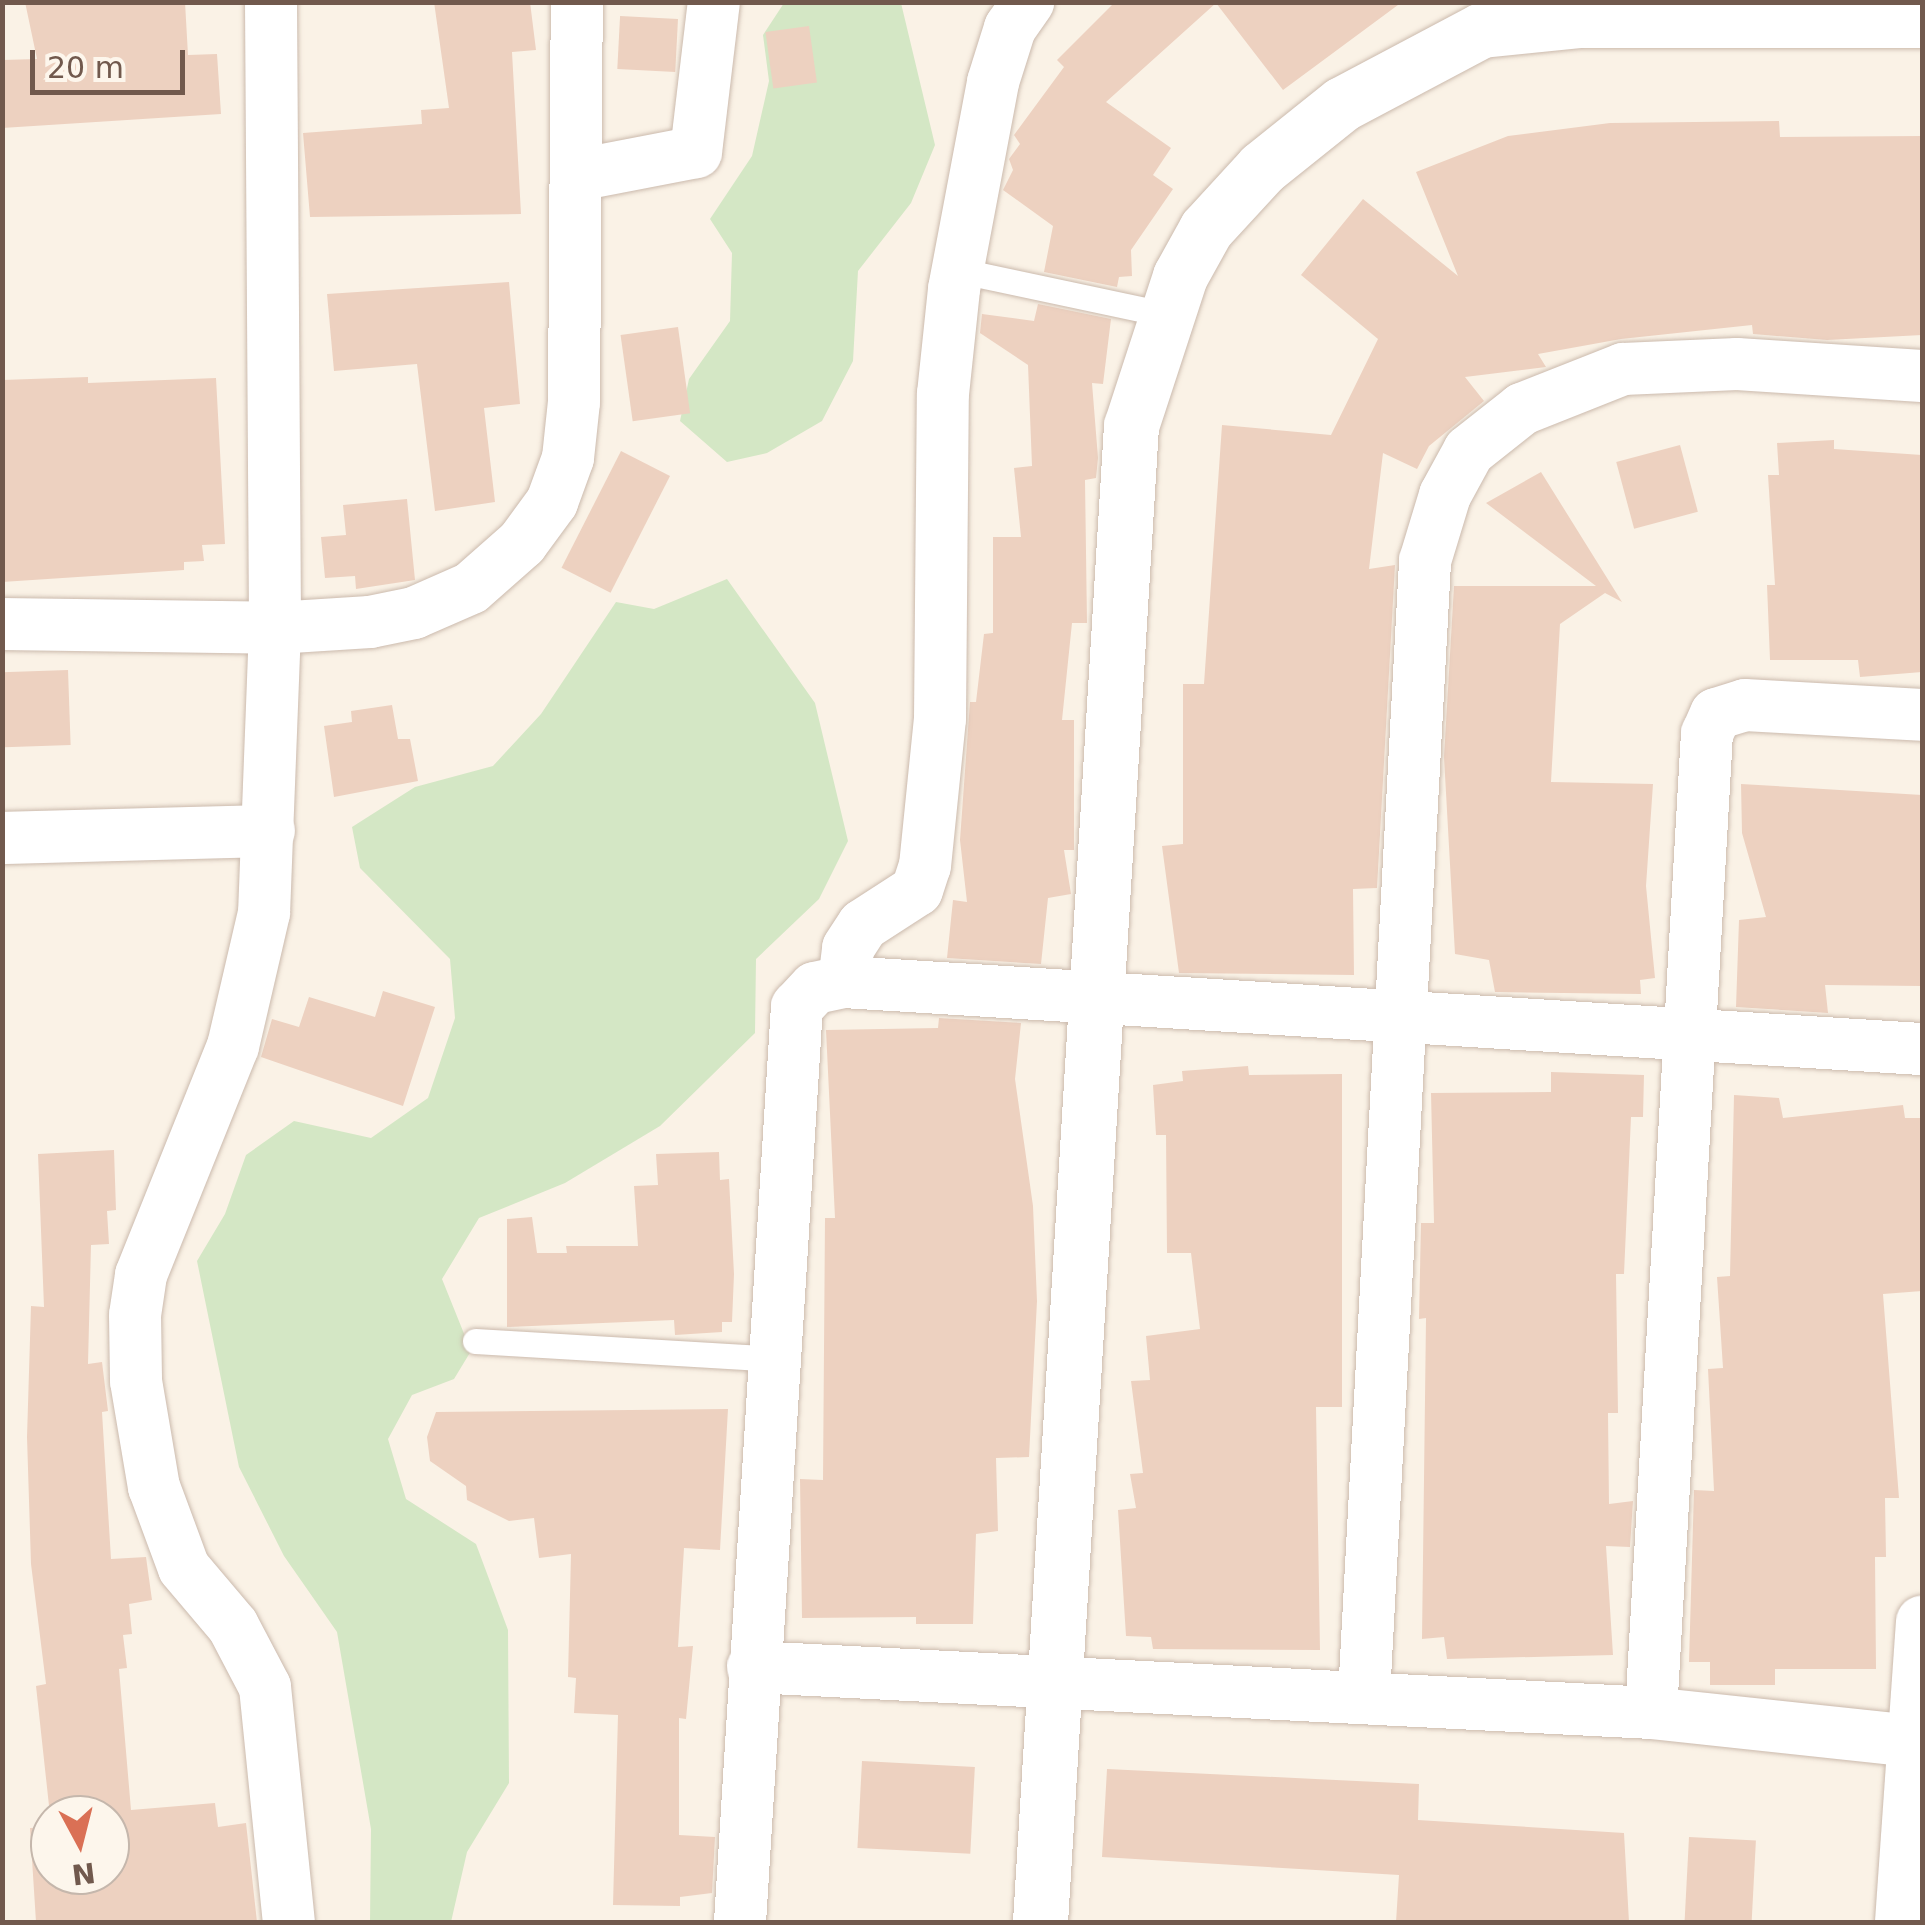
<!DOCTYPE html>
<style>
body{margin:0}
#map{position:relative;width:1925px;height:1925px;overflow:hidden;background:#faf2e6;font-family:"DejaVu Sans",sans-serif}
div>[style]{position:absolute}
[style*='--x']{left:calc(var(--x)*1px);top:calc(var(--y)*1px);width:calc(var(--w)*1px);rotate:calc(var(--a)*1deg)}
.green>*{inset:0;background:#d4e7c5}
.building>*{inset:0;background:#edd1c0;transform-origin:0 0}
.roads{filter:drop-shadow(0 0 2px #cbbaad) drop-shadow(0 0 2px #cbbaad)}
.lane>*{height:25px;margin:-12.5px;padding:0 12.5px;transform-origin:12.5px;border-radius:12.5px;background:#fff}
.street>*{height:52px;margin:-26px;padding:0 26px;transform-origin:26px;border-radius:26px;background:#fff}
.secondary>*{height:55px;margin:-27.5px;padding:0 27.5px;transform-origin:27.5px;border-radius:27.5px;background:#fff}
span{translate:-50% -50%;white-space:nowrap;text-align:center;line-height:1.15;-webkit-text-stroke:8px #fdf6ec;paint-order:stroke}
.frame{position:absolute;inset:0;border:5px solid #71594d;pointer-events:none}
.north{position:absolute;left:30px;top:1795px;width:100px;height:100px;box-sizing:border-box;background:#fdf6ec;border:2px solid #c5b7ac;border-radius:50%;rotate:173deg;font-size:28px;font-weight:700;line-height:40px;text-align:center;color:#71594d}
.north::after{content:'';display:block;margin:auto;width:35px;height:45px;background:#da7055;clip-path:polygon(50% 0,100% 100%,50% 72%,0 100%)}
.scale{position:absolute;left:30px;top:50px;width:155px;height:45px;box-sizing:border-box;border:5px solid #71594d;border-top:0;padding-left:12px;font-size:30px;line-height:35px;white-space:nowrap;color:#71594d;-webkit-text-stroke:8px #fdf6ec;paint-order:stroke}
</style>
<div id="map">
<div class="green">
<i style="clip-path:polygon(784px 3px,901px 3px,935px 145px,911px 203px,858px 271px,853px 361px,822px 421px,767px 453px,727px 462px,680px 421px,689px 379px,730px 321px,732px 253px,710px 219px,752px 156px,769px 81px,763px 35px)"></i>
<i style="clip-path:polygon(727px 579px,815px 703px,848px 841px,819px 899px,756px 959px,755px 1033px,660px 1126px,565px 1183px,479px 1218px,442px 1279px,471px 1351px,454px 1379px,412px 1395px,388px 1439px,406px 1499px,476px 1544px,508px 1630px,509px 1783px,467px 1852px,451px 1922px,370px 1922px,371px 1829px,337px 1632px,284px 1556px,239px 1467px,197px 1261px,225px 1214px,246px 1155px,294px 1121px,371px 1138px,428px 1098px,455px 1018px,450px 959px,360px 868px,352px 827px,415px 787px,493px 766px,541px 714px,616px 602px,654px 609px)"></i>
</div>
<div class="building">
<i style="clip-path:polygon(25px 2px,185px 2px,188px 55px,217px 54px,221px 114px,2px 128px,2px 60px,37px 59px)"></i>
<i style="clip-path:polygon(434px 2px,530px 2px,536px 50px,512px 52px,521px 214px,310px 217px,303px 133px,422px 124px,421px 110px,449px 108px)"></i>
<i style="clip-path:polygon(1115px 2px,1402px 2px,1283px 90px,1216px 3px,1106px 102px,1171px 148px,1153px 175px,1173px 189px,1131px 250px,1132px 276px,1119px 277px,1117px 287px,1044px 272px,1053px 226px,1003px 190px,1013px 170px,1009px 159px,1020px 144px,1014px 135px,1064px 67px,1057px 60px)"></i>
<i style="left:678px;top:19px;width:53px;height:58px;rotate:93deg"></i>
<i style="left:809px;top:26px;width:57px;height:44px;rotate:82deg"></i>
<i style="clip-path:polygon(1779px 121px,1780px 137px,1922px 136px,1922px 335px,1827px 340px,1753px 334px,1752px 325px,1621px 339px,1538px 354px,1546px 367px,1465px 377px,1484px 401px,1429px 446px,1417px 469px,1383px 453px,1369px 569px,1395px 565px,1377px 888px,1353px 889px,1354px 975px,1179px 973px,1162px 846px,1183px 844px,1183px 684px,1204px 684px,1222px 425px,1331px 435px,1378px 339px,1301px 275px,1363px 199px,1458px 276px,1416px 172px,1508px 136px,1610px 123px)"></i>
<i style="clip-path:polygon(509px 282px,520px 404px,484px 408px,495px 502px,435px 511px,417px 364px,334px 371px,327px 294px)"></i>
<i style="clip-path:polygon(1038px 304px,1111px 319px,1103px 384px,1092px 383px,1098px 458px,1096px 478px,1085px 480px,1087px 623px,1072px 623px,1062px 720px,1074px 720px,1074px 850px,1064px 850px,1071px 894px,1048px 898px,1041px 964px,947px 958px,953px 900px,967px 902px,960px 840px,970px 702px,976px 702px,984px 634px,993px 633px,993px 537px,1021px 537px,1014px 468px,1032px 466px,1028px 365px,980px 333px,982px 314px,1034px 321px)"></i>
<i style="left:678px;top:327px;width:87px;height:58px;rotate:82deg"></i>
<i style="clip-path:polygon(88px 377px,88px 383px,216px 378px,225px 544px,202px 545px,204px 561px,184px 562px,184px 570px,2px 582px,2px 380px)"></i>
<i style="clip-path:polygon(1834px 440px,1834px 449px,1922px 455px,1922px 672px,1860px 677px,1858px 660px,1770px 660px,1767px 585px,1775px 585px,1768px 475px,1779px 475px,1777px 443px)"></i>
<i style="left:1680px;top:445px;width:69px;height:66px;rotate:75deg"></i>
<i style="left:621px;top:451px;width:55px;height:131px;rotate:27deg"></i>
<i style="clip-path:polygon(1541px 472px,1622px 602px,1605px 593px,1560px 624px,1551px 782px,1653px 784px,1646px 886px,1655px 978px,1640px 980px,1641px 994px,1495px 992px,1489px 960px,1455px 954px,1444px 757px,1454px 586px,1596px 586px,1486px 503px)"></i>
<i style="clip-path:polygon(407px 499px,415px 580px,356px 589px,355px 576px,325px 578px,321px 537px,346px 535px,343px 505px)"></i>
<i style="left:68px;top:670px;width:75px;height:66px;rotate:88deg"></i>
<i style="clip-path:polygon(392px 705px,398px 739px,410px 739px,418px 781px,334px 797px,324px 726px,352px 722px,351px 711px)"></i>
<i style="clip-path:polygon(1741px 784px,1922px 795px,1922px 986px,1825px 985px,1828px 1013px,1736px 1007px,1739px 920px,1766px 917px,1742px 833px)"></i>
<i style="clip-path:polygon(383px 991px,435px 1007px,403px 1106px,261px 1057px,272px 1019px,299px 1027px,309px 997px,375px 1017px)"></i>
<i style="clip-path:polygon(939px 1018px,1021px 1023px,1015px 1079px,1033px 1206px,1037px 1301px,1029px 1457px,996px 1458px,998px 1531px,976px 1534px,973px 1624px,916px 1624px,916px 1617px,802px 1618px,800px 1479px,823px 1480px,825px 1218px,835px 1218px,826px 1030px,938px 1028px)"></i>
<i style="clip-path:polygon(1248px 1066px,1249px 1075px,1342px 1074px,1342px 1407px,1316px 1407px,1320px 1650px,1153px 1649px,1151px 1637px,1126px 1636px,1118px 1510px,1136px 1508px,1130px 1474px,1143px 1473px,1131px 1381px,1150px 1380px,1146px 1336px,1200px 1329px,1191px 1253px,1167px 1253px,1166px 1135px,1156px 1135px,1153px 1085px,1183px 1081px,1182px 1071px)"></i>
<i style="clip-path:polygon(1551px 1072px,1644px 1075px,1643px 1117px,1631px 1117px,1624px 1274px,1616px 1274px,1618px 1413px,1608px 1413px,1609px 1504px,1633px 1501px,1630px 1547px,1606px 1546px,1613px 1655px,1447px 1659px,1444px 1637px,1422px 1639px,1426px 1318px,1419px 1319px,1421px 1223px,1434px 1223px,1431px 1093px,1551px 1092px)"></i>
<i style="clip-path:polygon(1734px 1095px,1779px 1098px,1783px 1118px,1903px 1105px,1905px 1118px,1922px 1118px,1922px 1291px,1883px 1294px,1899px 1498px,1885px 1498px,1886px 1557px,1875px 1557px,1876px 1669px,1775px 1669px,1775px 1685px,1710px 1685px,1710px 1662px,1689px 1662px,1694px 1490px,1714px 1491px,1708px 1369px,1723px 1368px,1717px 1277px,1730px 1276px)"></i>
<i style="clip-path:polygon(114px 1150px,116px 1210px,107px 1211px,109px 1244px,91px 1245px,88px 1364px,102px 1362px,108px 1411px,102px 1412px,111px 1559px,146px 1557px,152px 1600px,129px 1604px,132px 1634px,123px 1635px,127px 1668px,119px 1669px,131px 1810px,215px 1803px,218px 1827px,246px 1823px,257px 1922px,36px 1922px,30px 1828px,50px 1827px,50px 1875px,110px 1875px,110px 1815px,50px 1815px,36px 1686px,46px 1684px,31px 1564px,27px 1437px,31px 1306px,44px 1307px,38px 1154px)"></i>
<i style="clip-path:polygon(719px 1152px,720px 1180px,729px 1179px,734px 1274px,732px 1322px,722px 1322px,722px 1332px,675px 1335px,674px 1320px,507px 1327px,507px 1219px,532px 1217px,537px 1253px,567px 1253px,566px 1246px,638px 1246px,634px 1186px,658px 1185px,656px 1154px)"></i>
<i style="clip-path:polygon(728px 1409px,720px 1550px,684px 1548px,678px 1647px,693px 1646px,686px 1719px,679px 1718px,679px 1835px,715px 1837px,712px 1893px,680px 1897px,680px 1906px,613px 1905px,618px 1715px,574px 1713px,576px 1678px,568px 1677px,571px 1554px,539px 1558px,534px 1518px,509px 1521px,467px 1500px,466px 1486px,430px 1461px,427px 1437px,436px 1412px)"></i>
<i style="left:862px;top:1761px;width:113px;height:87px;rotate:3deg"></i>
<i style="clip-path:polygon(1107px 1769px,1419px 1784px,1418px 1820px,1624px 1833px,1629px 1922px,1396px 1922px,1399px 1875px,1102px 1857px)"></i>
<i style="left:1689px;top:1837px;width:67px;height:85px;rotate:3deg"></i>
</div>
<div class="roads">
<div class="lane">
<i style="--x:957;--y:270;--w:212;--a:12"></i>
<i style="--x:475;--y:1341;--w:300;--a:3.4"></i>
</div>
<div class="street">
<i style="--x:271;--y:2;--w:626;--a:89.63"></i>
<i style="--x:275;--y:628;--w:285;--a:92.2"></i>
<i style="--x:264;--y:913;--w:137;--a:103.1"></i>
<i style="--x:233;--y:1046;--w:247;--a:111.9"></i>
<i style="--x:141;--y:1275;--w:40;--a:98.5"></i>
<i style="--x:135;--y:1315;--w:66;--a:89.1"></i>
<i style="--x:136;--y:1381;--w:108;--a:80.4"></i>
<i style="--x:154;--y:1487;--w:86;--a:69.7"></i>
<i style="--x:184;--y:1568;--w:76;--a:49.8"></i>
<i style="--x:233;--y:1626;--w:69;--a:62.3"></i>
<i style="--x:265;--y:1687;--w:236;--a:84.2"></i>
<i style="--x:577;--y:175;--w:121;--a:-10.9"></i>
<i style="--x:696;--y:152;--w:151;--a:-83.2"></i>
<i style="--x:2;--y:624;--w:273;--a:0.8"></i>
<i style="--x:275;--y:628;--w:95;--a:-3.6"></i>
<i style="--x:370;--y:622;--w:45;--a:-11.6"></i>
<i style="--x:414;--y:613;--w:62;--a:-23.7"></i>
<i style="--x:471;--y:588;--w:68;--a:-41.4"></i>
<i style="--x:522;--y:543;--w:51;--a:-53.8"></i>
<i style="--x:552;--y:502;--w:47;--a:-70"></i>
<i style="--x:568;--y:458;--w:56;--a:-83.9"></i>
<i style="--x:574;--y:402;--w:400;--a:-89.6"></i>
<i style="--x:2;--y:838;--w:267;--a:-1.5"></i>
<i style="--x:844;--y:982;--w:1080;--a:3.56"></i>
<i style="--x:753;--y:1667;--w:899;--a:2.93"></i>
<i style="--x:1651;--y:1713;--w:262;--a:6.1"></i>
<i style="--x:1364;--y:1696;--w:1137;--a:-86.92"></i>
<i style="--x:1425;--y:561;--w:69;--a:-73.1"></i>
<i style="--x:1445;--y:495;--w:50;--a:-61.4"></i>
<i style="--x:1469;--y:451;--w:68;--a:-38.4"></i>
<i style="--x:1522;--y:409;--w:109;--a:-21.6"></i>
<i style="--x:1623;--y:369;--w:114;--a:-2.5"></i>
<i style="--x:1737;--y:364;--w:185;--a:3.7"></i>
<i style="--x:1651;--y:1713;--w:981;--a:-86.73"></i>
<i style="--x:1707;--y:734;--w:22;--a:-66"></i>
<i style="--x:1716;--y:714;--w:30;--a:-17"></i>
<i style="--x:1745;--y:705;--w:177;--a:3.2"></i>
<i style="--x:740;--y:1922;--w:917;--a:-86.44"></i>
<i style="--x:797;--y:1007;--w:26;--a:-47"></i>
<i style="--x:815;--y:988;--w:30;--a:-12"></i>
<i style="--x:844;--y:982;--w:34;--a:-83"></i>
<i style="--x:848;--y:948;--w:27;--a:-57"></i>
<i style="--x:863;--y:925;--w:64;--a:-32.9"></i>
<i style="--x:917;--y:890;--w:25;--a:-72"></i>
<i style="--x:925;--y:866;--w:148;--a:-84.2"></i>
<i style="--x:940;--y:719;--w:325;--a:-89.5"></i>
<i style="--x:943;--y:394;--w:106;--a:-84"></i>
<i style="--x:954;--y:289;--w:211;--a:-79.3"></i>
<i style="--x:993;--y:82;--w:57;--a:-72.5"></i>
<i style="--x:1010;--y:28;--w:32;--a:-55"></i>
<i style="--x:1901;--y:1922;--w:301;--a:-86"></i>
</div>
<div class="secondary">
<i style="--x:1040;--y:1922;--w:1499;--a:-86.52"></i>
<i style="--x:1131;--y:426;--w:158;--a:-71.9"></i>
<i style="--x:1180;--y:276;--w:54;--a:-61"></i>
<i style="--x:1206;--y:229;--w:83;--a:-47.4"></i>
<i style="--x:1262;--y:168;--w:102;--a:-38.7"></i>
<i style="--x:1342;--y:104;--w:158;--a:-27.9"></i>
<i style="--x:1482;--y:30;--w:99;--a:-5.8"></i>
<i style="--x:1580;--y:20;--w:342;--a:0"></i>
</div>
</div>
<div class="frame"></div>
<div class="north">N</div>
<div class="scale">20 m</div>
</div>
